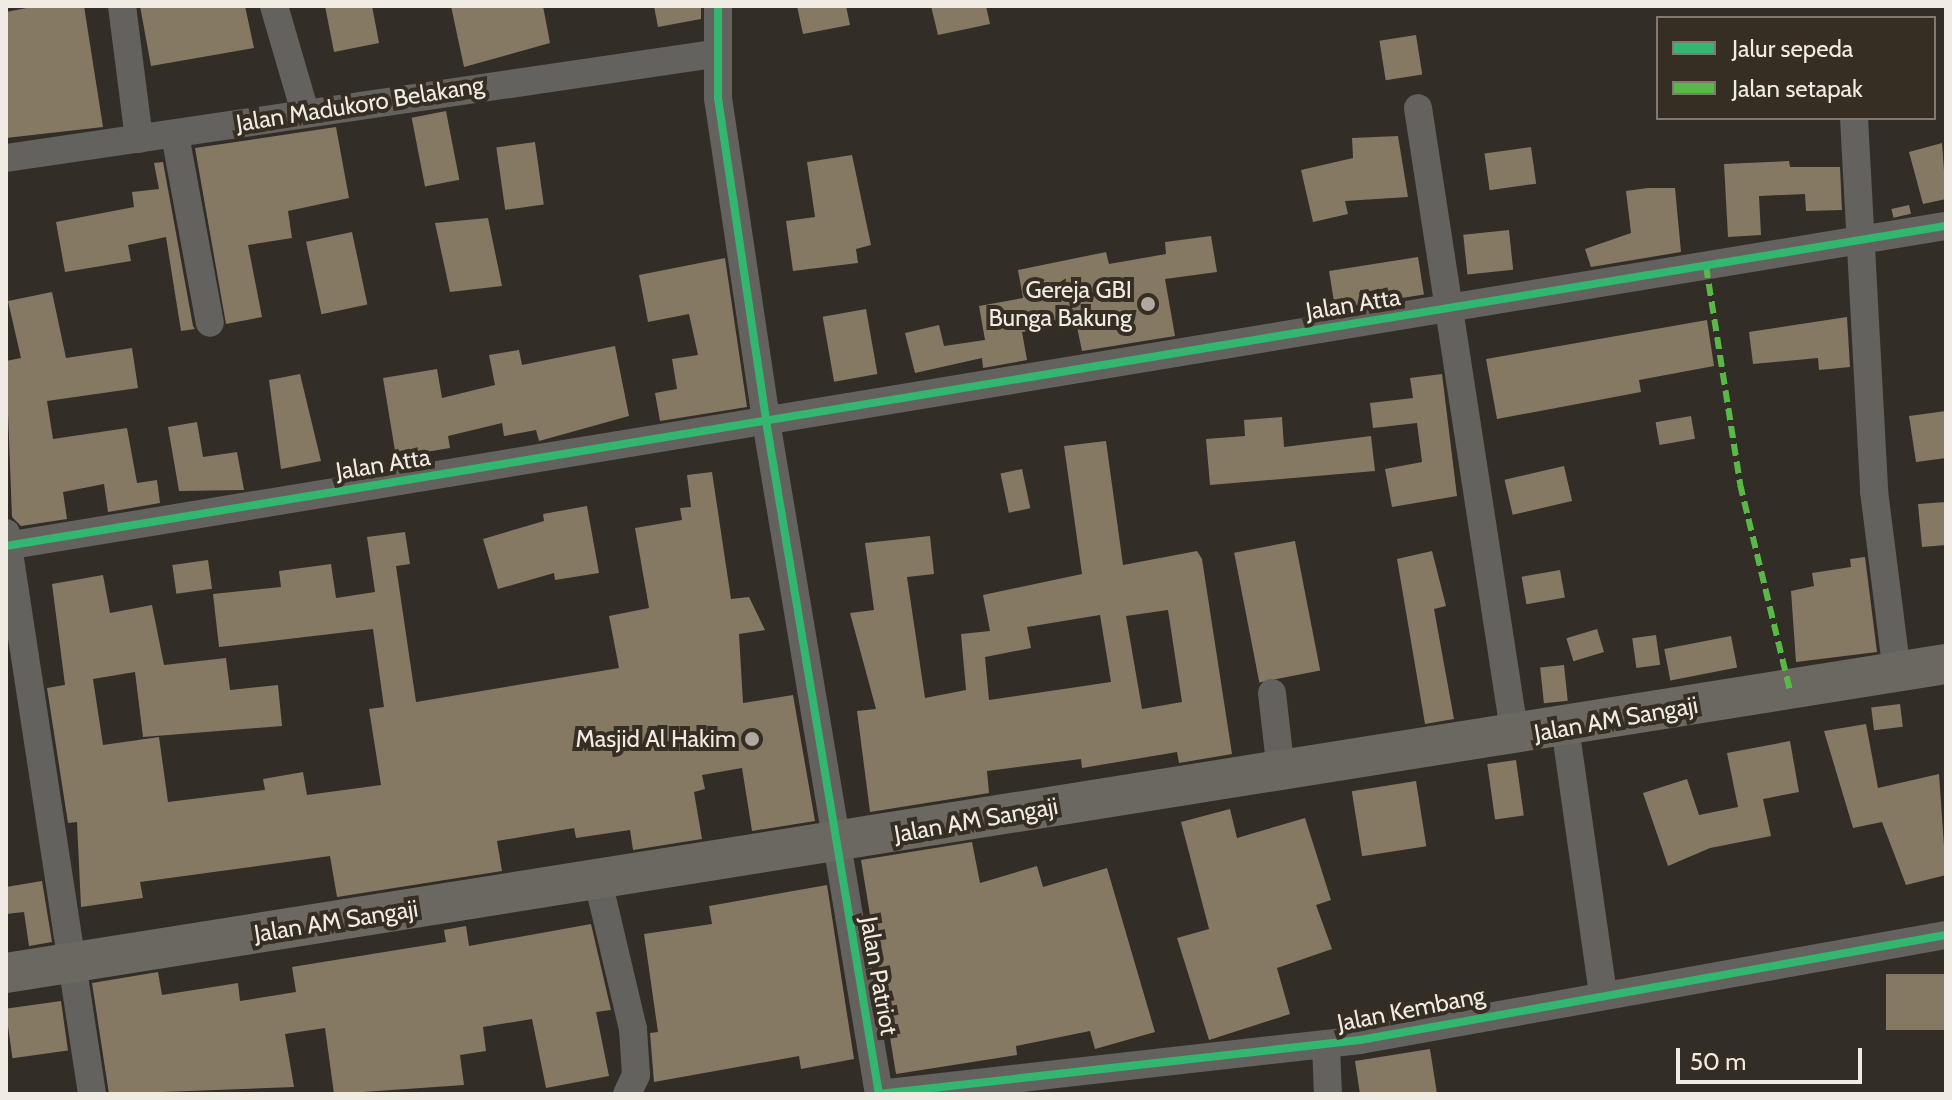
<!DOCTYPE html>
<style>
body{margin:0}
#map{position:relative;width:1952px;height:1100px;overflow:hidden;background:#322d26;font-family:Cabin,sans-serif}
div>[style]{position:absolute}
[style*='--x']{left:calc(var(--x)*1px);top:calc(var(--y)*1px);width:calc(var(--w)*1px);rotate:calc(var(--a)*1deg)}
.building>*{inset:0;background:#867964;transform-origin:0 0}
.minor>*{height:28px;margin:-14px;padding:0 14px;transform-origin:14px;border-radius:14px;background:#64625f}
.highway>*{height:40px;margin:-20px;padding:0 20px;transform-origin:20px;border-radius:20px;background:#6b6862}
.quiet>*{height:6px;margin-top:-3px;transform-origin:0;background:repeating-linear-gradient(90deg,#58b947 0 12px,transparent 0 18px)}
.cycleway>*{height:8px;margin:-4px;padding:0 4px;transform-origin:4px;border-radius:4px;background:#33b770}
.dots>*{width:22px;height:22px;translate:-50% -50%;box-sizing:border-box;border:4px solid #362e22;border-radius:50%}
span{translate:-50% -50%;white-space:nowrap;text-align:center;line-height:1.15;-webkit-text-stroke:8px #362e22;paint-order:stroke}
.street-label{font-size:24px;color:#f0ece4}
.poi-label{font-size:24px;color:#f0ece4}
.right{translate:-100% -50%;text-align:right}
.frame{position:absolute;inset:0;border:8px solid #f0ece4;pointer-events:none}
.legend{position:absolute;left:1656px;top:16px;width:280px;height:104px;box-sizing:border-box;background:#362e22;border:2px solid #807a70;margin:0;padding:10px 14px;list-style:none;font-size:24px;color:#f0ece4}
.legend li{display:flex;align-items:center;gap:16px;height:40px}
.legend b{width:40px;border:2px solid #807a70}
.scale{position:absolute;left:1676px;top:1048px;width:186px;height:36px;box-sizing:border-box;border:4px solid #f0ece4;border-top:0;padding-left:10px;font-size:24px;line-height:28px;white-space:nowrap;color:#f0ece4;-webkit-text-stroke:6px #362e22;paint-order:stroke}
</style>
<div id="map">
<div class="building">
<i style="clip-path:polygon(37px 6px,84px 6px,103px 127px,6px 138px,6px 12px)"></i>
<i style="clip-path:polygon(140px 6px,245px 6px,254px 48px,151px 66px)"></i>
<i style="clip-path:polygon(325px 6px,372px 6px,379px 43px,334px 52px)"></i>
<i style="clip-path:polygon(451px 6px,543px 6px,550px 43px,464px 67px)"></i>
<i style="clip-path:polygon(654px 6px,701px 6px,701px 19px,658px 27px)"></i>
<i style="clip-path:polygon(797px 6px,846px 6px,850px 25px,803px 34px)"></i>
<i style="clip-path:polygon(931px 6px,986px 6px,990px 24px,938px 35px)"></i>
<i style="left:1416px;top:35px;width:40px;height:37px;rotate:81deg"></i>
<i style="left:446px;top:111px;width:70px;height:35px;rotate:79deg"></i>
<i style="clip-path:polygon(336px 127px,349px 198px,288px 211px,292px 238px,248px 245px,262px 317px,226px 324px,195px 148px)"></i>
<i style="clip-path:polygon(1398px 136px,1408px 197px,1345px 201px,1348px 214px,1313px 222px,1301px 170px,1353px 158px,1352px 138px)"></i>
<i style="left:535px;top:142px;width:63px;height:39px;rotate:82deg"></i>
<i style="clip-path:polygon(1942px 143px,1946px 199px,1923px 204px,1909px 152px)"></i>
<i style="left:1531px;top:147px;width:37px;height:47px;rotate:82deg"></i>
<i style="clip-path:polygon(852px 155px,871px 245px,856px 249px,858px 263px,793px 271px,786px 221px,815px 217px,807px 162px)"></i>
<i style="clip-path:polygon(1789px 161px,1790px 167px,1840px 167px,1842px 210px,1806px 211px,1805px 194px,1759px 196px,1761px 235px,1728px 237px,1724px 164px)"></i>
<i style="clip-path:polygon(163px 162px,193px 326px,195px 329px,181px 331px,166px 237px,128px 245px,131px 261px,65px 272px,56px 222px,134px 207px,132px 192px,159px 189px,154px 163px)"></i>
<i style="clip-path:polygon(1648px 188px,1675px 188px,1681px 252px,1591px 267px,1585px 249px,1631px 233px,1626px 191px)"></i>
<i style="left:1909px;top:205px;width:9px;height:18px;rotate:77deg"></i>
<i style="clip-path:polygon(488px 218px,502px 286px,450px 292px,435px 223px)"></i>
<i style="left:1509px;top:230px;width:40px;height:46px;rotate:84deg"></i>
<i style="left:352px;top:232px;width:74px;height:47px;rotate:78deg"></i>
<i style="clip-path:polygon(1211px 236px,1217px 272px,1165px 279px,1175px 336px,1082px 351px,1076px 322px,1022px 332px,1027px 360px,983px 368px,982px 358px,915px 373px,905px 333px,939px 325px,944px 346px,985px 340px,979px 306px,1023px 298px,1018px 270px,1106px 252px,1109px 264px,1166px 254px,1165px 242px)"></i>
<i style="left:1418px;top:257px;width:38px;height:90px;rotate:81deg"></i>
<i style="clip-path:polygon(725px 258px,747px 407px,660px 421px,655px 393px,677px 389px,672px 359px,698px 355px,689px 314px,648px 322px,639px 275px)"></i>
<i style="clip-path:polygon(52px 292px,66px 358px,132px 348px,138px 388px,47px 401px,53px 439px,127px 428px,137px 483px,157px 480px,160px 503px,108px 512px,104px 484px,63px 492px,67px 519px,21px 526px,12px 517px,6px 361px,21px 358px,8px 301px)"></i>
<i style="left:866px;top:309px;width:66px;height:44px;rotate:80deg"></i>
<i style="clip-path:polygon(1847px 317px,1850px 367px,1819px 370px,1818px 358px,1753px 364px,1749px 332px)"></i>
<i style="clip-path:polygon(1707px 320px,1714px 366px,1639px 380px,1641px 392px,1497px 419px,1486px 359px)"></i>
<i style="clip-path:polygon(615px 346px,629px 416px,539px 441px,536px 430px,504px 436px,502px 423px,448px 436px,450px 448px,396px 457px,383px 378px,437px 369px,442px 398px,495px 385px,489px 355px,519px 350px,522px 365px)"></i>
<i style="clip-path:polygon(300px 374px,321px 461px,281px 469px,269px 380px)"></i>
<i style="clip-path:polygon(1442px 374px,1457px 496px,1392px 507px,1385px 469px,1422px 462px,1417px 423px,1373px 428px,1370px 403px,1413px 398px,1410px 378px)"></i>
<i style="clip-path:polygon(1946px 411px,1946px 458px,1916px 462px,1909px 416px)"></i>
<i style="left:1691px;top:416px;width:23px;height:36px;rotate:80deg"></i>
<i style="clip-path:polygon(1282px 417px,1284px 447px,1371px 436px,1375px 471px,1210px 485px,1206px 439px,1245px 436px,1244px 420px)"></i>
<i style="clip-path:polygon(197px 422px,203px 457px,237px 452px,244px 490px,179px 491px,168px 427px)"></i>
<i style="clip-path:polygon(evenodd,1106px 441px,1123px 565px,1197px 551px,1202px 559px,1232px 754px,1179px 763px,1177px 752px,1082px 768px,1081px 759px,987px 771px,989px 793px,870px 812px,857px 711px,876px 709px,850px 613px,874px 610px,865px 543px,930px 536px,934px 574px,907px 577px,925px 698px,966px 690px,961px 634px,990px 631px,983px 595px,1082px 574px,1064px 446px,1106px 441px,1168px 610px,1182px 702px,1142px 709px,1126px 616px,1168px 610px,1106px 441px,1100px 615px,1111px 682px,989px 700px,985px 657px,1031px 648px,1027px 627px,1100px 615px)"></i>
<i style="left:1564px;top:466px;width:36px;height:61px;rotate:77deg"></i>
<i style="left:1022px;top:469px;width:40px;height:22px;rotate:78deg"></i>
<i style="clip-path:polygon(712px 472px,731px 599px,749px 597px,765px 630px,739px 634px,743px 703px,793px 695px,815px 821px,752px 831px,742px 768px,702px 775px,705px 789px,694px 792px,702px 839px,633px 850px,630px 830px,576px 838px,574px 828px,497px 841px,502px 871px,337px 897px,330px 856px,140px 882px,143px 898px,81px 907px,77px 822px,68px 823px,47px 688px,65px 685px,52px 584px,103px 575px,110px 613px,152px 605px,164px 665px,226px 658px,230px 690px,278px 685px,282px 726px,143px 737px,135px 672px,93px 679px,103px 745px,159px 737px,168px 802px,265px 790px,263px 779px,303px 772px,307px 795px,381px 785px,369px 709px,384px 707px,373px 629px,219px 647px,213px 594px,281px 587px,279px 571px,331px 564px,336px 598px,375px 592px,367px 537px,405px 532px,410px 564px,396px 566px,416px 702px,619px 668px,609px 616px,649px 608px,635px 528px,682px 520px,680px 508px,691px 507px,687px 475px)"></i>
<i style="clip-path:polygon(1946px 502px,1946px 545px,1922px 547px,1918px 504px)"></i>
<i style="clip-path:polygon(587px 506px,599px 573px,555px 580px,554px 573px,498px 589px,483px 539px,544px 521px,543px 514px)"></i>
<i style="left:1295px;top:541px;width:132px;height:62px;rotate:79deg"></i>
<i style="clip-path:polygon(1432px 551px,1446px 606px,1434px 609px,1454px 719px,1425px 724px,1397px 559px)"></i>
<i style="clip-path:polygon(1865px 557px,1877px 652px,1796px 662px,1791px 591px,1814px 586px,1812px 573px,1851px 567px,1850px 559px)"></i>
<i style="left:208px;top:560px;width:29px;height:36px;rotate:82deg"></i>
<i style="left:1560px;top:570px;width:28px;height:39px;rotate:80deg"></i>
<i style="left:1597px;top:629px;width:24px;height:32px;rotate:73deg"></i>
<i style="left:1656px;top:635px;width:30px;height:24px;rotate:82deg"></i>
<i style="left:1731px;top:636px;width:32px;height:68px;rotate:79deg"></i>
<i style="left:1564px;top:665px;width:36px;height:24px;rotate:84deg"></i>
<i style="left:1900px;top:704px;width:23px;height:29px;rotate:83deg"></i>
<i style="clip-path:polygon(1866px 724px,1878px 788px,1939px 774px,1946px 875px,1906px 885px,1882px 822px,1853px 828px,1824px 731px)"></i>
<i style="clip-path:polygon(1790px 741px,1799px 792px,1763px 799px,1771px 836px,1710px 848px,1668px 866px,1643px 793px,1687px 779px,1699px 815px,1738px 807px,1727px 753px)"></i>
<i style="left:1516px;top:760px;width:56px;height:29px;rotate:82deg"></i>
<i style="left:1416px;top:781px;width:66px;height:65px;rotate:81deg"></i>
<i style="clip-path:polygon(1230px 809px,1237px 838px,1305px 818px,1331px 900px,1316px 905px,1332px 949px,1277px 968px,1290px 1014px,1209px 1040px,1177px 938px,1209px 929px,1181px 822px)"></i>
<i style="clip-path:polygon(972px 842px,980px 883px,1037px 866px,1043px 887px,1107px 868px,1155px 1032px,1095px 1049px,1090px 1031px,1016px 1046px,1017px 1055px,896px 1074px,861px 860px)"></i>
<i style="clip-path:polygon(42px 881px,52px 942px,29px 946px,24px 912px,6px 914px,6px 887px)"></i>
<i style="clip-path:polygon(827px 885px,854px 1059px,801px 1069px,799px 1056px,654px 1082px,650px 1033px,658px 1032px,644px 934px,712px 924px,709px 906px)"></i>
<i style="clip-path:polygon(591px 924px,611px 1010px,596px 1012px,609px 1076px,546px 1088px,532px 1019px,483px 1027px,486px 1051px,460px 1055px,464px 1085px,334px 1094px,325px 1028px,285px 1034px,294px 1087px,109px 1094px,92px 983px,158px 972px,162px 995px,238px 983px,240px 1001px,296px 992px,292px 967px,446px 942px,444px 930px,466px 926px,469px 946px)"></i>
<i style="left:1946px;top:974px;width:56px;height:60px;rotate:90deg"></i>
<i style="left:61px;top:1001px;width:50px;height:56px;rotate:82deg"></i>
<i style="clip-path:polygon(1430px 1049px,1437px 1094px,1360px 1094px,1355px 1061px)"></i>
</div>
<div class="minor">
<i style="--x:122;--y:6;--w:134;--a:82.7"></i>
<i style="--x:274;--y:6;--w:110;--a:73.7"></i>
<i style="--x:718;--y:6;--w:92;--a:90"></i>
<i style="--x:718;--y:98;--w:327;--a:81.5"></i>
<i style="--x:766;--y:421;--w:682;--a:80.47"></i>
<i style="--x:879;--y:1094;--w:484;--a:-6.4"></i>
<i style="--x:1360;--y:1040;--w:595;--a:-10.16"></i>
<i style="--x:1418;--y:108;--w:636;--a:81.23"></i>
<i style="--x:1854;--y:118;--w:374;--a:86.9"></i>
<i style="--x:1874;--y:491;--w:182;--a:82.8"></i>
<i style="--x:175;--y:135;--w:191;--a:79.5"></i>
<i style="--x:6;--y:158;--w:716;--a:-8.36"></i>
<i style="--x:6;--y:533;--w:568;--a:81.28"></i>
<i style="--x:6;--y:546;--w:1966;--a:-9.37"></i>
<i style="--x:1272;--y:693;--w:80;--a:83.5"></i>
<i style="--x:1565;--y:727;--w:269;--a:81.9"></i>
<i style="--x:598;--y:881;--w:152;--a:76.7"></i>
<i style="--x:633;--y:1029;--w:46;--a:86.3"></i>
<i style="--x:636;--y:1075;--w:21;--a:115"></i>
<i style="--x:1326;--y:1045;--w:49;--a:87.7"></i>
</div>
<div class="highway">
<i style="--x:6;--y:973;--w:1964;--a:-9.05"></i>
</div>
<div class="quiet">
<i style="--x:1706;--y:266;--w:221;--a:81.1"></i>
<i style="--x:1740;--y:484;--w:213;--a:76.4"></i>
</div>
<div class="cycleway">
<i style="--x:718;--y:6;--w:92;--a:90"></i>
<i style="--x:718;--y:98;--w:327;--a:81.5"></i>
<i style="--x:766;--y:421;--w:682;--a:80.47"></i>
<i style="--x:879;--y:1094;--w:484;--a:-6.4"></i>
<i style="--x:1360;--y:1040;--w:595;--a:-10.16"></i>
<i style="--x:6;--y:546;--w:1966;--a:-9.37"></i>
</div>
<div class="dots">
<i style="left:1148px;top:304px;background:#aea9a2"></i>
<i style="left:752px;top:739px;background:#aea9a2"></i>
</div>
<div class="street-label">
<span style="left:360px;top:104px;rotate:-9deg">Jalan Madukoro Belakang</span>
<span style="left:1353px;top:304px;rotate:-9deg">Jalan Atta</span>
<span style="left:383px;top:464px;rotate:-9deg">Jalan Atta</span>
<span style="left:1616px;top:719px;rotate:-10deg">Jalan AM Sangaji</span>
<span style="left:976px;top:820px;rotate:-10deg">Jalan AM Sangaji</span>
<span style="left:336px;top:921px;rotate:-9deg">Jalan AM Sangaji</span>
<span style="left:879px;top:976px;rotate:80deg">Jalan Patriot</span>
<span style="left:1411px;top:1009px;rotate:-11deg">Jalan Kembang</span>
</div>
<div class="poi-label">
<span class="right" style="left:1132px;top:304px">Gereja GBI<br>Bunga Bakung</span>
<span class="right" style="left:736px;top:739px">Masjid Al Hakim</span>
</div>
<div class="frame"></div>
<ul class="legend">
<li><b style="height:10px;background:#33b770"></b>Jalur sepeda</li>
<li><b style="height:10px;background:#58b947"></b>Jalan setapak</li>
</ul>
<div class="scale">50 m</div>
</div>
